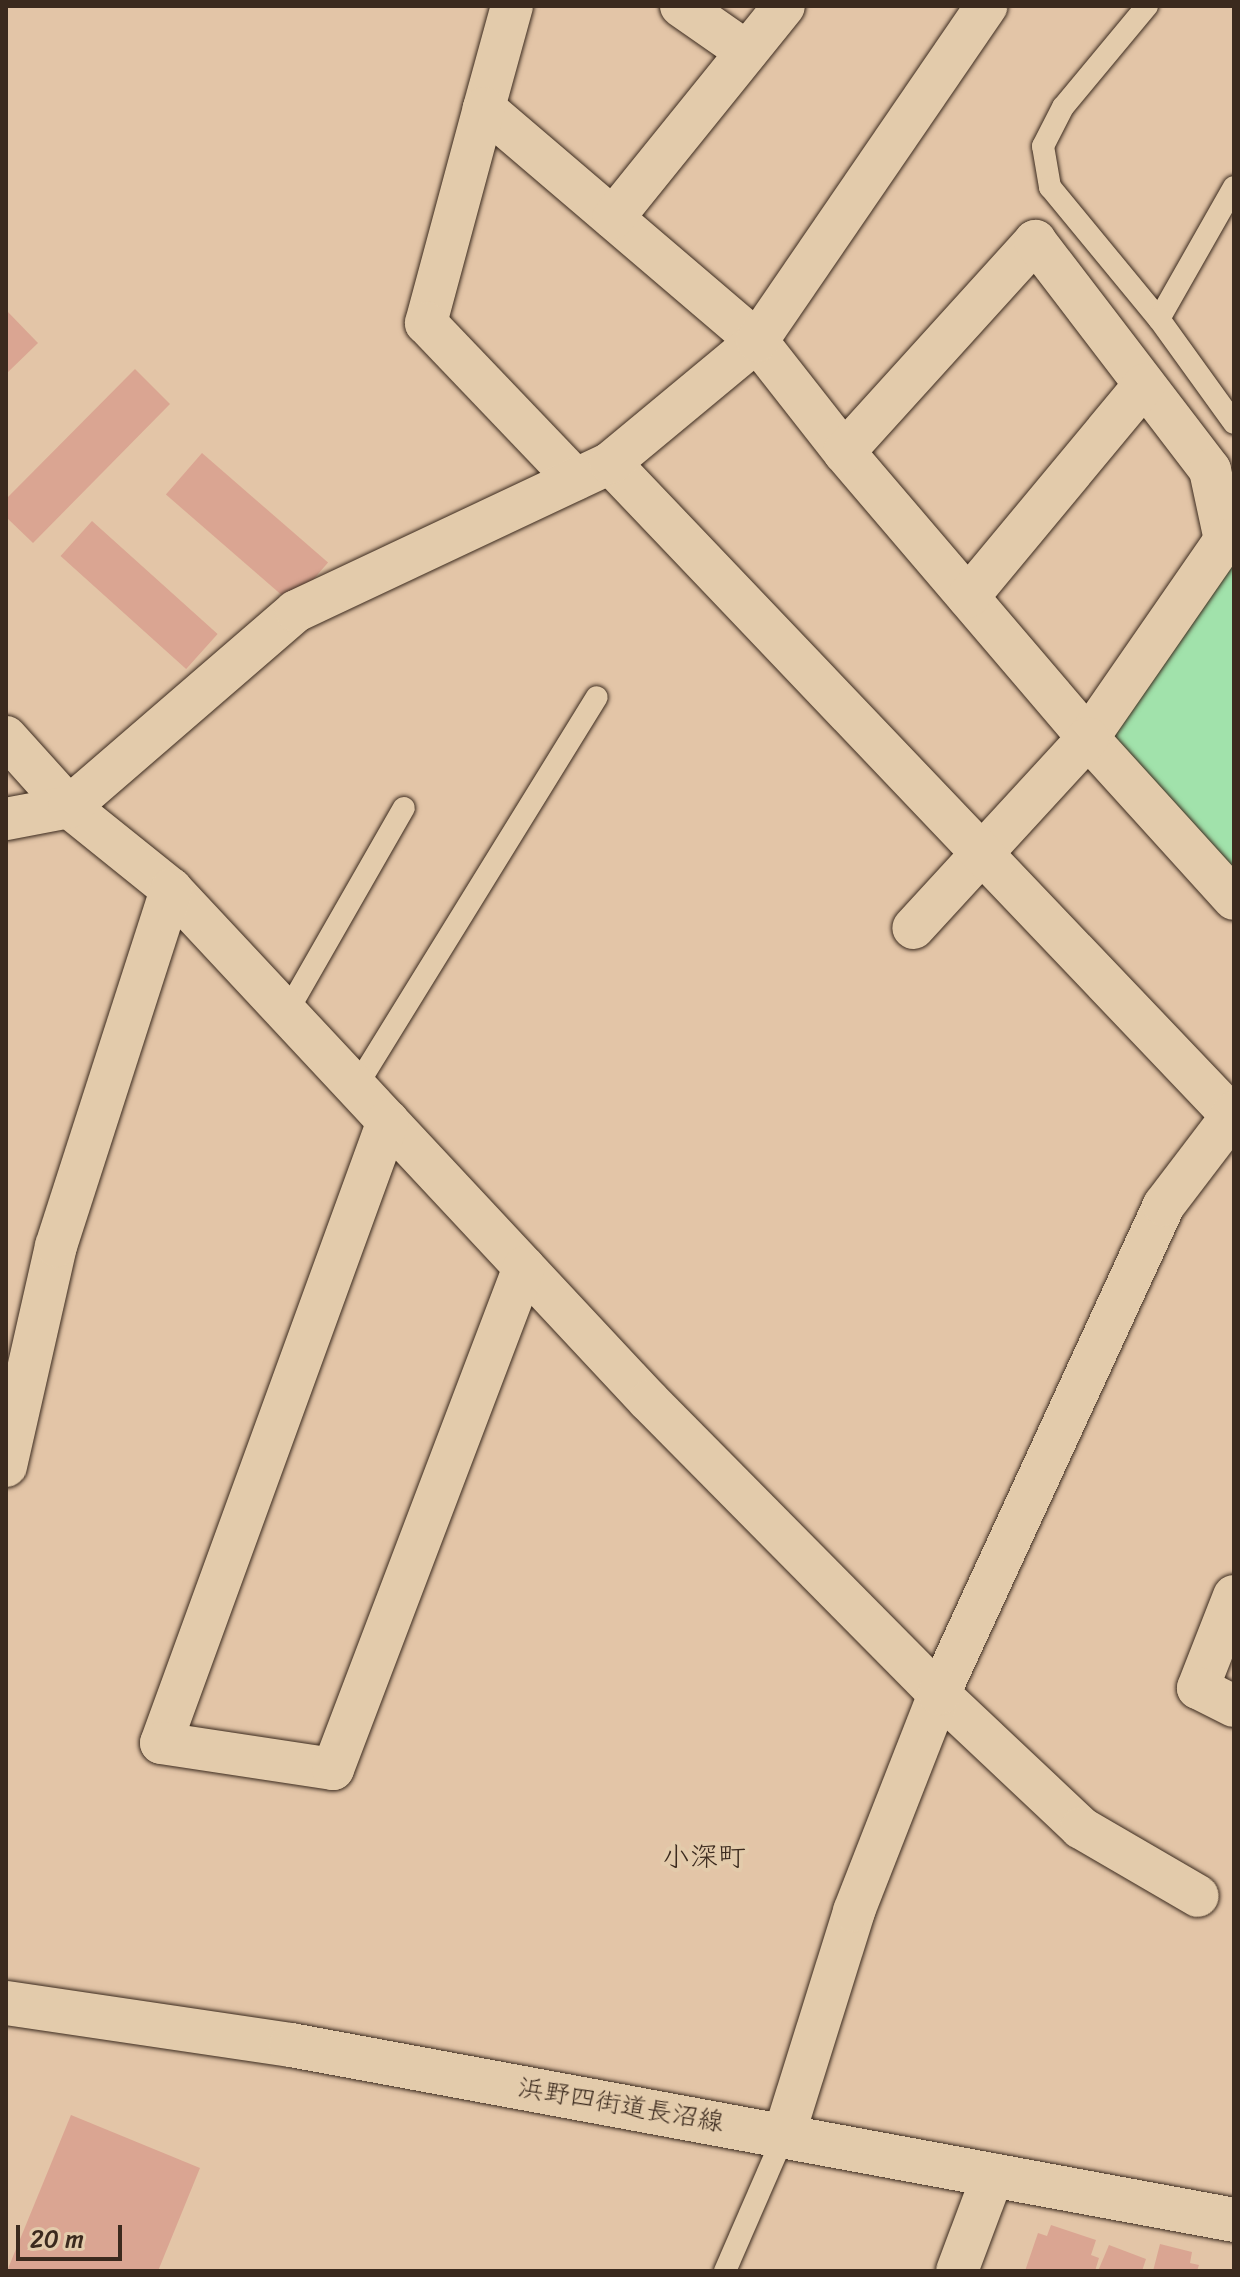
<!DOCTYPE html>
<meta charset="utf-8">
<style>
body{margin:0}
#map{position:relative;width:1240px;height:2277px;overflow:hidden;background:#e3c5a7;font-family:Sriracha,"Klee One",sans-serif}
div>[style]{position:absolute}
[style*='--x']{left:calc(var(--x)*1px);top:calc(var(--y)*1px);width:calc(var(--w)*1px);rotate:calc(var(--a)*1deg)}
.green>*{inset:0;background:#a1e2ab}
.building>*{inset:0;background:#daa592;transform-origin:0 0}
.roads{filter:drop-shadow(0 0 2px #3b2a1e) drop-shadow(0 0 2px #3b2a1e)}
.service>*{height:22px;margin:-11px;padding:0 11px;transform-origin:11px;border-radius:11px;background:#e3cbab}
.minor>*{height:42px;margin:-21px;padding:0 21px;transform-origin:21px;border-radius:21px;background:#e3cbab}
.primary>*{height:44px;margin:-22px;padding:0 22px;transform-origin:22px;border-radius:22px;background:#e3cbab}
span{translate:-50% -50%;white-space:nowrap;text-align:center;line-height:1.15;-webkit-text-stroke:8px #e3cbab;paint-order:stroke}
.street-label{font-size:26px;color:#3b2a1e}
.neighbourhood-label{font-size:28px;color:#3b2a1e}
.frame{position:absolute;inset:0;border:8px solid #3b2a1e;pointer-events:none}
.scale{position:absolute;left:16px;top:2225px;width:106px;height:36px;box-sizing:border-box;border:4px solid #3b2a1e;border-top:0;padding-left:10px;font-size:24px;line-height:28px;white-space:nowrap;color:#3b2a1e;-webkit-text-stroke:6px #e3cbab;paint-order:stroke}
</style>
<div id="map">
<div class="green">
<i style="clip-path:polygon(1234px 547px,1234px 875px,1114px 738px,1114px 722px)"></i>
</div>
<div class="building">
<i style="clip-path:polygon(6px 310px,38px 343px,6px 374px)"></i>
<i style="clip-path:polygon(135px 369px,170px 404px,33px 543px,6px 517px,6px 499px)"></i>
<i style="left:202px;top:453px;width:167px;height:55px;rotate:41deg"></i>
<i style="left:92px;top:521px;width:169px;height:47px;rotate:42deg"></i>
<i style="clip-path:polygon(71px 2115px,200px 2168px,158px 2271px,7px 2271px)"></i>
<i style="clip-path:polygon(1051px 2225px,1096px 2240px,1091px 2255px,1099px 2258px,1095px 2271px,1025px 2271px,1038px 2233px,1047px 2236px)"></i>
<i style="clip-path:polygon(1160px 2244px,1192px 2252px,1190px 2263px,1199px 2265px,1197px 2271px,1153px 2271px)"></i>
<i style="clip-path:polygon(1109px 2245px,1146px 2259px,1142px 2271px,1098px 2271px)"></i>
</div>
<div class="roads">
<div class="service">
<i style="--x:1147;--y:6;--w:131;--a:129.7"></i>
<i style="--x:1063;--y:107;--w:44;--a:117.1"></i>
<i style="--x:1043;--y:146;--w:42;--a:80.3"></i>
<i style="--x:1050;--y:187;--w:171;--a:50.5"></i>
<i style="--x:1234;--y:187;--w:152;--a:119.6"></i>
<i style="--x:1159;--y:319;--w:128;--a:54.2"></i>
<i style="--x:287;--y:1012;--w:235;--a:-60.2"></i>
<i style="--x:356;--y:1087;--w:458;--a:-58.3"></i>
<i style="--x:725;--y:2271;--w:148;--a:-66.5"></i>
</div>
<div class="minor">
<i style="--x:512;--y:6;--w:106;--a:105.4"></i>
<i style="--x:484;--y:108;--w:359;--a:40.5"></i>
<i style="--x:757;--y:341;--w:141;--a:51.9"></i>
<i style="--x:844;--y:452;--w:376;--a:49.5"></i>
<i style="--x:1088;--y:738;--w:217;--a:47.8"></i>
<i style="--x:681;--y:6;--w:80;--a:34.9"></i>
<i style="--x:484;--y:108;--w:223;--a:105.1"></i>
<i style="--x:426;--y:323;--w:216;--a:46.3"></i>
<i style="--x:613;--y:218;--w:272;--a:-51.1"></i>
<i style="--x:844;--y:452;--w:285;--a:-47.8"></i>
<i style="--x:1035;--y:241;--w:288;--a:52.6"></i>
<i style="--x:1210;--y:470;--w:72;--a:77.9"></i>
<i style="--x:1225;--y:540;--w:241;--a:124.7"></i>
<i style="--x:1088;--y:738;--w:258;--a:132.6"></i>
<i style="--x:610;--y:463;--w:902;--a:46.39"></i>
<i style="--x:968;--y:597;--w:276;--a:-50.3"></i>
<i style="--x:6;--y:737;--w:94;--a:48"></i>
<i style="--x:69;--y:807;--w:131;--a:38.8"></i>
<i style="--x:171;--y:889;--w:700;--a:46.97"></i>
<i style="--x:649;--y:1401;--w:412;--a:45.3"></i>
<i style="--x:939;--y:1694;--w:195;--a:43.3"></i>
<i style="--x:1081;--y:1828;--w:135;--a:30.2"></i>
<i style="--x:6;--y:819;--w:64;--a:-10.8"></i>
<i style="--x:69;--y:807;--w:300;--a:-40.8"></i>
<i style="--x:296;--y:611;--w:347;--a:-25.2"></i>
<i style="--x:610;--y:463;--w:191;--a:-39.7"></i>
<i style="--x:757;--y:341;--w:406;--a:-55.6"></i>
<i style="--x:388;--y:1121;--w:662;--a:110.05"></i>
<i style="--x:161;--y:1743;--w:174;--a:8.6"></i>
<i style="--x:333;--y:1769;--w:537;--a:-69.17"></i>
<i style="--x:6;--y:1466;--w:226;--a:-77.2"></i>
<i style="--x:56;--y:1246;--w:375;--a:-72.1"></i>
<i style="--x:1234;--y:1596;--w:99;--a:111.4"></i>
<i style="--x:1198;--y:1688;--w:40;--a:26.6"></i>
<i style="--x:784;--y:2135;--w:235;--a:-72.6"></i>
<i style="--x:854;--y:1911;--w:233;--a:-68.6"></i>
<i style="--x:939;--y:1694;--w:538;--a:-65.29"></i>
<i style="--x:1164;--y:1205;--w:116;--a:-52.7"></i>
<i style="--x:957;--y:2271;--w:103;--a:-69.4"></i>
</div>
<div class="primary">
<i style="--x:6;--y:2003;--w:288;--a:8.4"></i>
<i style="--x:291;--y:2045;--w:959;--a:10.51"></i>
</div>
</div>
<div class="street-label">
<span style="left:621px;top:2105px;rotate:10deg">浜野四街道長沼線</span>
</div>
<div class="neighbourhood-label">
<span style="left:704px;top:1857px">小深町</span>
</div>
<div class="frame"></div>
<div class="scale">20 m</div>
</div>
